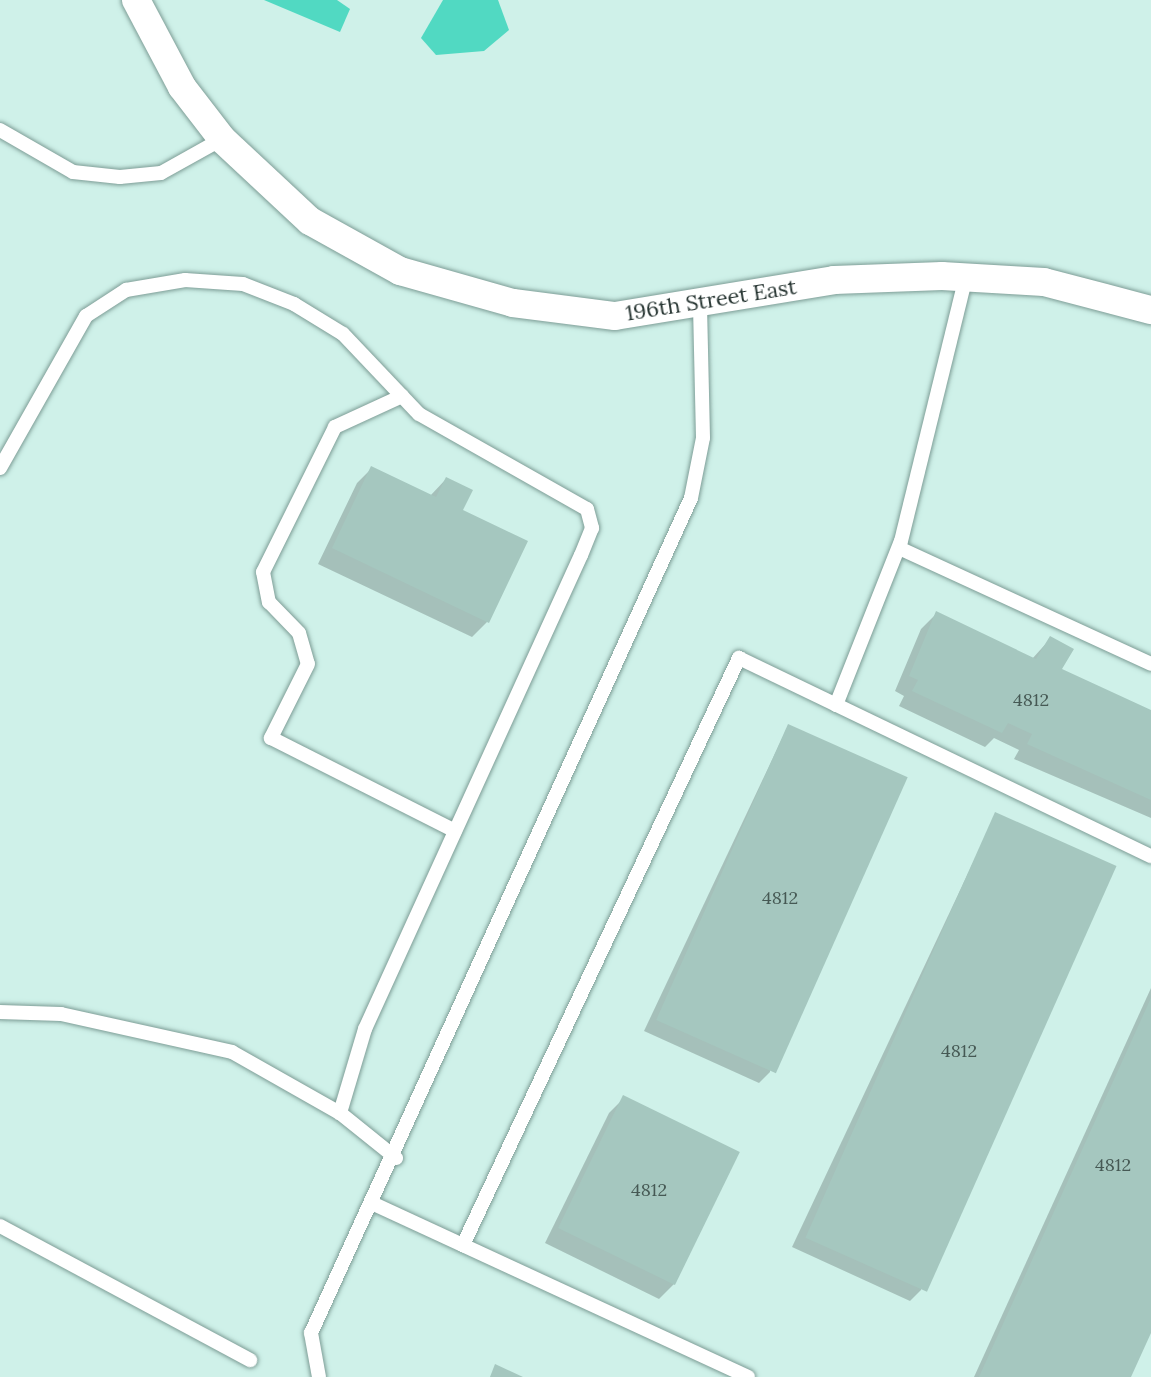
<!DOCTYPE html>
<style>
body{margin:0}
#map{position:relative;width:1151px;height:1377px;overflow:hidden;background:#cff1e9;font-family:Lora,serif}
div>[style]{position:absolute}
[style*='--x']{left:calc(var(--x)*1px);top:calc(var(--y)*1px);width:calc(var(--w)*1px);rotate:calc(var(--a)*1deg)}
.water>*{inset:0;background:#51d9c2}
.shadow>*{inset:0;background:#0003}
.building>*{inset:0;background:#a5c7bf;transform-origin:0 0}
.roads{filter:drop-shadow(0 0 2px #7d9d96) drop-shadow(0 0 2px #7d9d96)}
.lane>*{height:14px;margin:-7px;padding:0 7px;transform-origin:7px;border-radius:7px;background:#fff}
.street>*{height:28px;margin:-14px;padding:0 14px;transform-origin:14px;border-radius:14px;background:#fff}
span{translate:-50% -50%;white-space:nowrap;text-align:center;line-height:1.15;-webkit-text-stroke:6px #fff;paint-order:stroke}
.number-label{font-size:18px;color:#465954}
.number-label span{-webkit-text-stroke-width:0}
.street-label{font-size:22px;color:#263431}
</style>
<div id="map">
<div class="water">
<i style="clip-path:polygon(264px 0,337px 0,350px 9px,340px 32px)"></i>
<i style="clip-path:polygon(443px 0,498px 0,509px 30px,484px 51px,436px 55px,421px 38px)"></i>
</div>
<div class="shadow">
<i style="clip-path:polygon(372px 468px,430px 496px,446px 479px,460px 511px,525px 542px,487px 622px,472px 637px,318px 564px,357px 483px)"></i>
<i style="clip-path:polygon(936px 614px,1032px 659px,1050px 639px,1059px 670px,1151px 712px,1151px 818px,1014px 759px,1019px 750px,994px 738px,985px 747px,899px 706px,904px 696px,895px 691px,921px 629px)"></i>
<i style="clip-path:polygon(788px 726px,770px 1072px,759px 1083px,644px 1031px)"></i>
<i style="clip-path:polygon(996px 814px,921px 1290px,910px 1301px,792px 1247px)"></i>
<i style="clip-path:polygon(1151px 988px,1151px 1328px,1129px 1377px,974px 1377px)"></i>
<i style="clip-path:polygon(624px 1098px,674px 1284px,659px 1299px,545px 1243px,609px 1113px)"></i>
</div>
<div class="building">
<i style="clip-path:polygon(371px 466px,436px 497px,446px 477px,473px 490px,463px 510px,528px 541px,489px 623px,332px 548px)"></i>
<i style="clip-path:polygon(936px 611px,1036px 659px,1050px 636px,1074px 649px,1062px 669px,1151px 710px,1151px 800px,1027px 744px,1032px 734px,1008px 723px,1002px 733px,912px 691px,918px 680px,909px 676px)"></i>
<i style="left:788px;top:724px;width:131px;height:324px;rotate:24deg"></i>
<i style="left:995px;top:812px;width:133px;height:466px;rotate:24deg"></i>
<i style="clip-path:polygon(1151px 998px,1151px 1333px,1131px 1377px,979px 1377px)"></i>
<i style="left:623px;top:1095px;width:130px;height:148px;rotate:26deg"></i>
<i style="clip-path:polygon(495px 1364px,523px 1377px,490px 1377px)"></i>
</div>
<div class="roads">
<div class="lane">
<i style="--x:0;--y:130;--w:84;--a:29.9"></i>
<i style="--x:73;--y:172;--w:47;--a:6.1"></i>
<i style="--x:120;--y:177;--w:41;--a:-5.6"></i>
<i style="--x:161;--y:173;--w:70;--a:-29.1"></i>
<i style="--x:402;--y:396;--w:74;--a:155.2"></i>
<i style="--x:335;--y:427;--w:162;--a:116.4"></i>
<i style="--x:263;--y:572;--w:31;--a:79"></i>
<i style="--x:269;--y:602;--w:43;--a:45.9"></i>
<i style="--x:299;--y:633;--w:32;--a:74"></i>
<i style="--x:308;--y:664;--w:83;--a:116.6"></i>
<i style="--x:271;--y:738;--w:206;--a:26.8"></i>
<i style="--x:0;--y:468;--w:175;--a:-60.5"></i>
<i style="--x:86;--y:316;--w:48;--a:-33"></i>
<i style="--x:126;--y:290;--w:60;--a:-9.6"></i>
<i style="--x:185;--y:280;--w:58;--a:3.9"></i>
<i style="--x:243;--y:284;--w:55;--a:21.4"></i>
<i style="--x:294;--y:304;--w:57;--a:31.5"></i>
<i style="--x:343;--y:334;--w:110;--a:46.5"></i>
<i style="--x:419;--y:414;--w:193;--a:29.5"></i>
<i style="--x:587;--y:509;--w:20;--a:75"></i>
<i style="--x:592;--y:528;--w:29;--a:112"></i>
<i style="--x:581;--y:555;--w:521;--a:114.5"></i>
<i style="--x:365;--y:1029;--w:88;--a:106.6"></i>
<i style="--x:899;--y:548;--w:277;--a:24.7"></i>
<i style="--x:836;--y:705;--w:176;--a:-68.4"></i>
<i style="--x:901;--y:541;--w:272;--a:-76.2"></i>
<i style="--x:0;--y:1012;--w:61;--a:1.9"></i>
<i style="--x:61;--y:1014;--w:175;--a:12.5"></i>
<i style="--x:232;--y:1052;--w:124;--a:29.5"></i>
<i style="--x:340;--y:1113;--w:72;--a:38.8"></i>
<i style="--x:374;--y:1204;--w:412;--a:24.8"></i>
<i style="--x:0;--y:1226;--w:284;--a:28.2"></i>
<i style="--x:463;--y:1245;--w:649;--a:-64.82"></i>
<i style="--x:739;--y:658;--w:457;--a:25.7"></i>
<i style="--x:319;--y:1377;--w:45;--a:-100.3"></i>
<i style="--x:311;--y:1333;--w:917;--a:-65.53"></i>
<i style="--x:691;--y:498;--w:61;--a:-78.7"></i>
<i style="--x:703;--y:438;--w:133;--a:-91.3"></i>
</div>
<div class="street">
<i style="--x:136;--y:0;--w:98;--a:62.1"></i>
<i style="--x:182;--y:87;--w:66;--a:52.4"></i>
<i style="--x:222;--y:139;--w:120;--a:43"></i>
<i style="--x:310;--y:221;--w:103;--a:29.1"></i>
<i style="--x:400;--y:271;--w:117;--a:15.8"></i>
<i style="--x:513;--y:303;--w:103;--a:7.3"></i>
<i style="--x:615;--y:316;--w:222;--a:-9.3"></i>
<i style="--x:834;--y:280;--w:108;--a:-2.1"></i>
<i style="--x:942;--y:276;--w:102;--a:3.4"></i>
<i style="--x:1044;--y:282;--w:111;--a:14.7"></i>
</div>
</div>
<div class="number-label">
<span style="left:1031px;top:700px">4812</span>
<span style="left:780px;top:898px">4812</span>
<span style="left:959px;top:1051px">4812</span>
<span style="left:1113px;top:1165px">4812</span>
<span style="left:649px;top:1190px">4812</span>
</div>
<div class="street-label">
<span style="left:711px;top:300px;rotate:-9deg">196th Street East</span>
</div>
</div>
